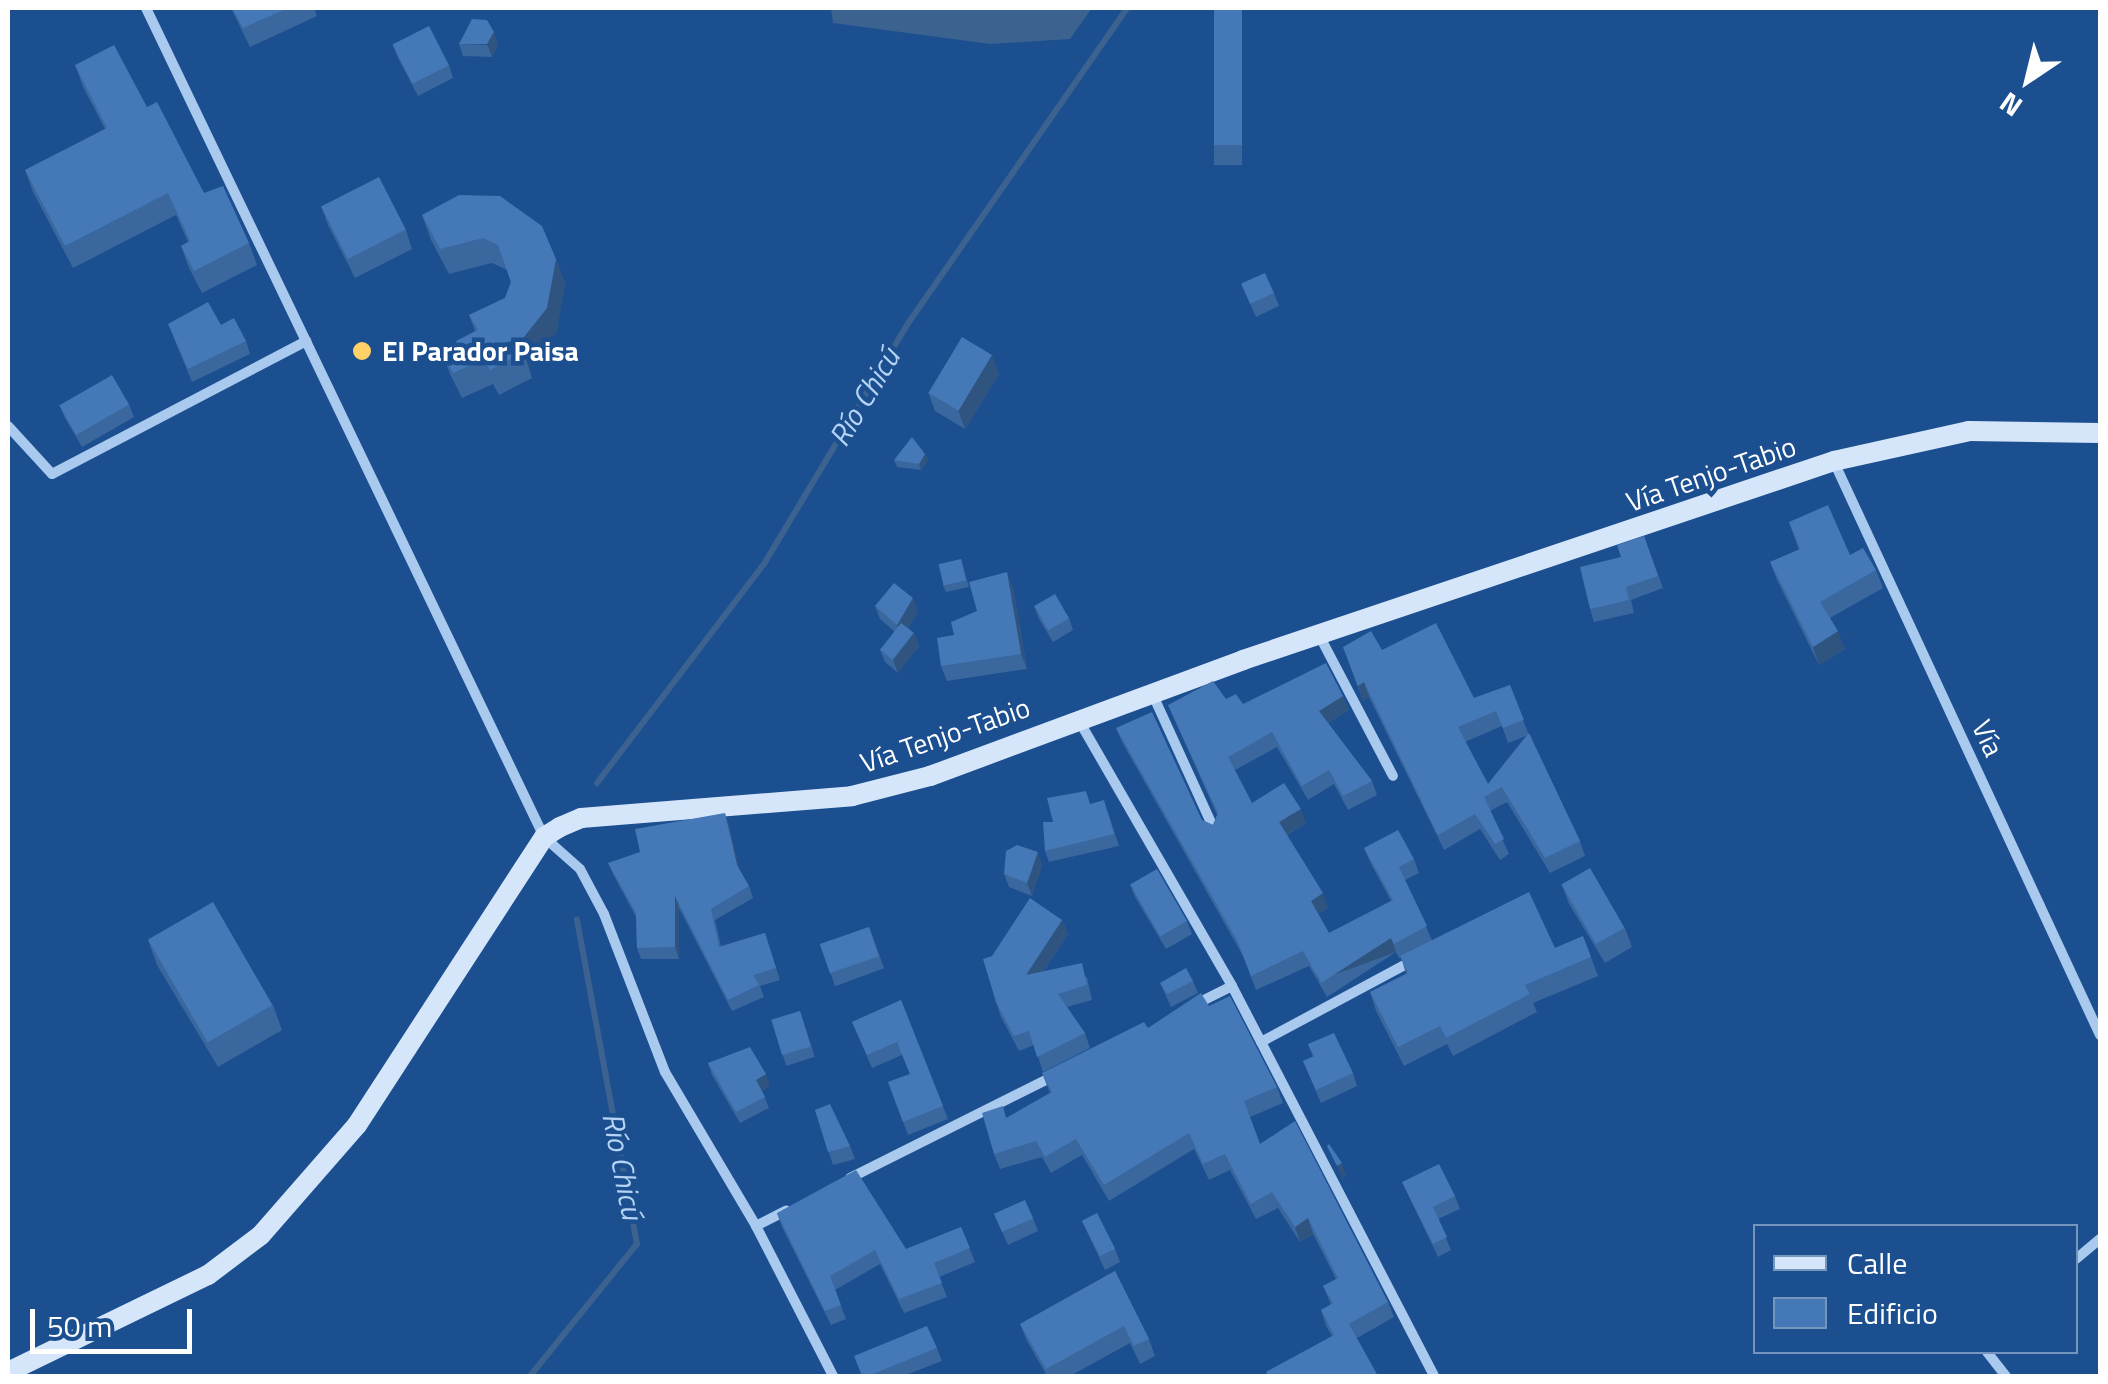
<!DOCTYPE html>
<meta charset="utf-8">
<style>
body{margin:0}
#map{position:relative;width:2108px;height:1384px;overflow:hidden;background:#1b4f8f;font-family:"Titillium Web",sans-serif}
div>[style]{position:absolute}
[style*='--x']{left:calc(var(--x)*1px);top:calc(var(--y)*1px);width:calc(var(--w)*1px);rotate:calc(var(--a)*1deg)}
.water>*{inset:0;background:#3c6290}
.stream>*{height:6px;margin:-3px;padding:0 3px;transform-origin:3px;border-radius:3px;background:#3c6290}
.minor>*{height:10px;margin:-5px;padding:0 5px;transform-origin:5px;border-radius:5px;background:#a9c9ee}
.secondary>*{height:20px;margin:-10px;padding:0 10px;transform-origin:10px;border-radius:10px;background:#d6e6fa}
.wall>*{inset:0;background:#3a679d;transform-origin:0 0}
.shaded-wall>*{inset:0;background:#305480;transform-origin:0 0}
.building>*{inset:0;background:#4478b7;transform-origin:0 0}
.dots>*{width:28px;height:28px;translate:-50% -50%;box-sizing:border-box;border:5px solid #1b4f8f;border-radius:50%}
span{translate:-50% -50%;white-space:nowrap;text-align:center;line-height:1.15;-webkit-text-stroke:9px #1b4f8f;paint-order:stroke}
.poi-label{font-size:28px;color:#fff;font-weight:700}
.left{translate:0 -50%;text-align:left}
.street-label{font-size:28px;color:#fff}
.water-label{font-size:30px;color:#b5d3f5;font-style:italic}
.frame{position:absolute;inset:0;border:10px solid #fff;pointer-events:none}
.legend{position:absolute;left:1753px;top:1224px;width:325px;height:130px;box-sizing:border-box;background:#1b4f8f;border:2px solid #7695bc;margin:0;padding:12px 18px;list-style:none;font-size:30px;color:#fff}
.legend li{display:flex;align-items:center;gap:20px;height:50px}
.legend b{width:50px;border:2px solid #7695bc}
.north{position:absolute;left:1978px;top:30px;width:100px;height:100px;-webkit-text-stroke:8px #1b4f8f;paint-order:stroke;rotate:215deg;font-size:28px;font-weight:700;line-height:40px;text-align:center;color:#fff}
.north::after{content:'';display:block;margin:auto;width:35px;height:45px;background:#fff;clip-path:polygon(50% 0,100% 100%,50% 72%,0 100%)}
.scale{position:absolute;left:30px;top:1309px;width:162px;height:45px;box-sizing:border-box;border:5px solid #fff;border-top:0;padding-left:12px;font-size:30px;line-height:35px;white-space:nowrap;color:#fff;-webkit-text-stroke:8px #1b4f8f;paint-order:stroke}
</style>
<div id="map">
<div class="water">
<i style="clip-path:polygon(831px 8px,1092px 8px,1070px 39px,990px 44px,833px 23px)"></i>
</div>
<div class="stream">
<i style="--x:597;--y:783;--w:275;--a:-52.7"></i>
<i style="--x:764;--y:564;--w:282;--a:-59.1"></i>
<i style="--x:909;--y:322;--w:382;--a:-55.2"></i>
<i style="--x:530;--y:1376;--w:170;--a:-51"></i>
<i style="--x:637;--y:1244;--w:330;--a:-100.5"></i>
</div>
<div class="minor">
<i style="--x:146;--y:8;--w:920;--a:64.35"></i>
<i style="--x:544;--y:837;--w:48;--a:41.6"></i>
<i style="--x:580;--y:869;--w:51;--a:61.9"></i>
<i style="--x:604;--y:914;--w:169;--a:68.9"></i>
<i style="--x:665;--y:1072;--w:179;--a:59.4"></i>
<i style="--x:756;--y:1226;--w:169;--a:62.8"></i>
<i style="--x:8;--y:426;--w:65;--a:47.5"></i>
<i style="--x:52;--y:474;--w:287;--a:-27.6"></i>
<i style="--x:1834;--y:462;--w:632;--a:65.1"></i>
<i style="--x:1319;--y:635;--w:159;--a:62.3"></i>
<i style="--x:1152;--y:693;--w:152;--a:65.5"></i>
<i style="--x:1078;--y:719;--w:308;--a:60"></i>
<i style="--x:1232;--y:986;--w:439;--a:62.6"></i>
<i style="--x:1194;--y:1005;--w:42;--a:-26.6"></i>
<i style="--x:1261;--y:1042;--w:174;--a:-28.2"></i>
<i style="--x:850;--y:1178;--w:228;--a:-26.6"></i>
<i style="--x:756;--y:1226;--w:34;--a:-27"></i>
<i style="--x:2076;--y:1259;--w:31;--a:-40"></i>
<i style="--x:1987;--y:1352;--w:31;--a:52"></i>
</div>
<div class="secondary">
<i style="--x:8;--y:1372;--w:222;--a:-25.9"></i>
<i style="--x:208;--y:1275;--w:66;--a:-37"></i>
<i style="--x:261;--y:1235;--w:146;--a:-48.9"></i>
<i style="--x:357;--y:1125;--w:343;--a:-57"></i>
<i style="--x:544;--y:837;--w:19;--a:-32"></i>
<i style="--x:560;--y:827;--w:23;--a:-23"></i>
<i style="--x:581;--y:818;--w:272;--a:-4.6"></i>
<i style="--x:852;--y:796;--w:81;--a:-14.4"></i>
<i style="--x:930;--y:776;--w:334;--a:-20.3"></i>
<i style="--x:1243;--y:660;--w:624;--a:-18.61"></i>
<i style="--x:1834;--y:461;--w:138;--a:-12.5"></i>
<i style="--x:1969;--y:431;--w:131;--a:0.9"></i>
</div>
<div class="wall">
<i style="clip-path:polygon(231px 8px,314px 8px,317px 16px,250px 47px)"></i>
<i style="left:1214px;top:8px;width:28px;height:157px"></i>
<i style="clip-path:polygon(459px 44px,498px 45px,492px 57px,463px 56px)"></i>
<i style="clip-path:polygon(393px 45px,449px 65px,453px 78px,418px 96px,398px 58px)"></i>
<i style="clip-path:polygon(75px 65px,147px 107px,204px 193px,249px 243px,257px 265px,202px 293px,189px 268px,181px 246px,188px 242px,176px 215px,73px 268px,33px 192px,25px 170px,105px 129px,83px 87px)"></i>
<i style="clip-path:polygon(321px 206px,406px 230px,412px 249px,355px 278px,328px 225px)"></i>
<i style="clip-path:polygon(422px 215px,556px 259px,565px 284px,556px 333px,529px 367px,532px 378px,499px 395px,493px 384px,462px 398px,450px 374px,441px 349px,475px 331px,469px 315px,505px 298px,511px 282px,507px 270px,492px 263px,449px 274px,431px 240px)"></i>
<i style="clip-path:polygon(1241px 284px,1274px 293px,1279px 306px,1256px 317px)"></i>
<i style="clip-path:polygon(221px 325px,246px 341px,250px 354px,192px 382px,173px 336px)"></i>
<i style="clip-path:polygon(999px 374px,965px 429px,935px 411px,928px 392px)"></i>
<i style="clip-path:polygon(129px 404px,134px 417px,82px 447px,65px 418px,60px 406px)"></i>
<i style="clip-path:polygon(925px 454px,928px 460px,921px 470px,897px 467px,894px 460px)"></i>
<i style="clip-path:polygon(1789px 522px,1876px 570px,1883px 588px,1830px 618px,1845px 649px,1819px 665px,1777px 580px,1770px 562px,1799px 550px)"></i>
<i style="clip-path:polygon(1644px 536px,1663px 588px,1631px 600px,1634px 613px,1594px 622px,1590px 609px,1621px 557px)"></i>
<i style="clip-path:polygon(961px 559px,969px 587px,946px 592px,943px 585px)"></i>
<i style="clip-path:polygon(1013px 587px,1027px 669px,947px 681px,941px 666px,954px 635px,977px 611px)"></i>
<i style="clip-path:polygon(875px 606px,918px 611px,908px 628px,914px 633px,919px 646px,898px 673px,885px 662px,880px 650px,895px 632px,880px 619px)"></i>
<i style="clip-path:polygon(1034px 606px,1069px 618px,1073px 630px,1053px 642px,1039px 619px)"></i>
<i style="clip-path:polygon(evenodd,1343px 647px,1382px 650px,1474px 698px,1510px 685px,1528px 733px,1580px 841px,1585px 856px,1550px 873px,1507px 802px,1490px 811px,1509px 854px,1500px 860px,1480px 829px,1444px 850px,1369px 697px,1363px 701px,1343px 647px,1502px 726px,1508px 743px,1526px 736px,1488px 784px,1465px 742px,1502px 726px)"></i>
<i style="clip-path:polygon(1343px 696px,1349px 710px,1328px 723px,1372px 781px,1377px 795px,1348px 810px,1334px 784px,1308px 800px,1277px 747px,1235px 770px,1252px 803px,1306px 823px,1287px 835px,1328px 908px,1318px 914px,1329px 933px,1391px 901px,1370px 862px,1364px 848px,1414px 859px,1419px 873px,1405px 880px,1432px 940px,1555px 948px,1583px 936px,1598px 976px,1533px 1003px,1537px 1012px,1453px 1056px,1447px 1044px,1404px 1066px,1376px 1011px,1370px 992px,1406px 974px,1401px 957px,1399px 958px,1396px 952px,1327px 997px,1309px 966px,1256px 990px,1243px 956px,1122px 742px,1116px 728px,1202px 820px,1213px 825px,1217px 815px,1168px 705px,1243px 704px)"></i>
<i style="clip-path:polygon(1091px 804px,1108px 812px,1119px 846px,1049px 862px,1045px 851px,1053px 822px)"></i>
<i style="clip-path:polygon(729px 825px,739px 870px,749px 886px,753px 898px,715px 920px,721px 946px,765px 933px,780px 980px,760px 986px,764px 997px,732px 1011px,679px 908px,679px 959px,641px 959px,637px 948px,636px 917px,613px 874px,608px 863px)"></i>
<i style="clip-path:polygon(1042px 865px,1032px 896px,1009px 887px,1004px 874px)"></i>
<i style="clip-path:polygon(1130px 884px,1187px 921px,1192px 934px,1166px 949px,1135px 897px)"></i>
<i style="clip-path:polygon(1562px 885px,1625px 928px,1632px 947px,1605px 963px,1569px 904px)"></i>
<i style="clip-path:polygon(1062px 920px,1068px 934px,1043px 972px,1087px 977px,1092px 1000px,1067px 1007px,1085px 1033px,1090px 1048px,1043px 1072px,1034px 1045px,1019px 1051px,1001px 1017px,996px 1002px,992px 956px)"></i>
<i style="left:869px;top:927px;width:44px;height:52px;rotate:70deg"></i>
<i style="clip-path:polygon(148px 940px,273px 1005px,282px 1030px,218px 1067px,157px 965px)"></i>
<i style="clip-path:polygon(1193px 981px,1198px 993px,1171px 1007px,1160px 983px)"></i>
<i style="clip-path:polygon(901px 1000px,948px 1119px,908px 1135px,888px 1082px,910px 1074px,902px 1055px,872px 1068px,852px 1022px)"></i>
<i style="clip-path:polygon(1209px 1006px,1277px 1087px,1283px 1103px,1250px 1117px,1260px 1144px,1388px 1302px,1394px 1317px,1357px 1338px,1332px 1336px,1326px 1326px,1321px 1310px,1331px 1305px,1323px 1286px,1336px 1279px,1313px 1234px,1300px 1242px,1278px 1208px,1256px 1219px,1230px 1170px,1209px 1180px,1194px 1149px,1109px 1201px,1082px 1155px,1051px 1173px,1042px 1157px,1000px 1169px,994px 1154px,1007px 1118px,1050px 1093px,1042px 1073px,1148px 1028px)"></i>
<i style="left:800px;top:1011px;width:48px;height:30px;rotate:72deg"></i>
<i style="clip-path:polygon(1308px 1044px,1353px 1073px,1357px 1086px,1321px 1103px,1303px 1061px,1313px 1057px)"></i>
<i style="clip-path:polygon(708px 1063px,770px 1086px,762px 1091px,769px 1108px,740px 1123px,712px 1075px)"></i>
<i style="clip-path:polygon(815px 1110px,850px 1146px,855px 1159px,833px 1165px)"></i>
<i style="clip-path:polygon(1402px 1182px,1455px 1196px,1460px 1209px,1438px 1219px,1451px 1250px,1438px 1257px)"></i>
<i style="clip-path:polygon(777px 1213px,906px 1249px,961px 1227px,975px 1262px,939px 1277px,947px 1297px,904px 1313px,880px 1264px,835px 1290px,846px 1319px,831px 1325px,782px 1227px)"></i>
<i style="clip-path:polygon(994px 1214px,1033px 1218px,1038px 1231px,1008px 1245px)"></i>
<i style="clip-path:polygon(1082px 1221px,1115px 1249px,1120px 1262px,1105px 1270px)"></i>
<i style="clip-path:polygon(1115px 1271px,1149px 1339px,1155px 1356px,1140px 1364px,1130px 1343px,1070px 1376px,1047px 1376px,1027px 1341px,1020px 1324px)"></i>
<i style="clip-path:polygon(937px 1348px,942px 1361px,903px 1376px,862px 1376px)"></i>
</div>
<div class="shaded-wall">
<i style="clip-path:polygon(494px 32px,498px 45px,492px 57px,487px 44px)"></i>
<i style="clip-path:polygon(556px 259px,565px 284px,556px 333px,529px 367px,532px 378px,520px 342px)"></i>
<i style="clip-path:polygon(992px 355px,999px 374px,965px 429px,958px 410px)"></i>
<i style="clip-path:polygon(925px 454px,928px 460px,921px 470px,919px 464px)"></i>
<i style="clip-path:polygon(1007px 572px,1013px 587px,1027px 669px,1021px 654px)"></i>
<i style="clip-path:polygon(913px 598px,918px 611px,902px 638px,897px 625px)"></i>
<i style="clip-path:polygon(1838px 631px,1845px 649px,1819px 665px,1813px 647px)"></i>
<i style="clip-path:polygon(914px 633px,919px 646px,898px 673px,893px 660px)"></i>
<i style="clip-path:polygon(1364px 682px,1369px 697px,1363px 701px,1358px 686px)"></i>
<i style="clip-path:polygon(1343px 696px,1349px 710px,1324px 725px,1319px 711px)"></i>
<i style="clip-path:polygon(1301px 809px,1306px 823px,1284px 836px,1279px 822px)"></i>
<i style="clip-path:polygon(725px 813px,729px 825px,741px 877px,737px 865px)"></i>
<i style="clip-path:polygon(1038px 852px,1042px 865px,1032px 896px,1027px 883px)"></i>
<i style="clip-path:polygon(1323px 893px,1328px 908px,1316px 915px,1311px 901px)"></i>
<i style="clip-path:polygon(675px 896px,679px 908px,679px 959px,675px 947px)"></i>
<i style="clip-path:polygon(1062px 920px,1068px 934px,1031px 990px,1026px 975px)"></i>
<i style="left:1391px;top:938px;width:15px;height:83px;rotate:70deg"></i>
<i style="clip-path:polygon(766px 1074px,770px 1086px,761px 1092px,756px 1080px)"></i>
<i style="clip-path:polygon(1342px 1163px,1346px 1176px,1342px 1179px,1337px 1166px)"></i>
<i style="clip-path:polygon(1308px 1218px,1313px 1234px,1300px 1242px,1295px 1227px)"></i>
</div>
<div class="building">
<i style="clip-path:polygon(232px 8px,288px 8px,243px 28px)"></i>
<i style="left:1214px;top:8px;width:28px;height:137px"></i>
<i style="clip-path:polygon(472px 19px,487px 20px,494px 32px,487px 44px,459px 44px)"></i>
<i style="left:429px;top:26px;width:44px;height:41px;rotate:63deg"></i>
<i style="clip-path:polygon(114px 45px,147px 107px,157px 102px,204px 193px,223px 186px,249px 243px,194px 271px,181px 246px,190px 241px,168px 193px,65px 246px,25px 170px,107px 128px,75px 65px)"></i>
<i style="left:379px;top:177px;width:59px;height:65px;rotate:63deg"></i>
<i style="clip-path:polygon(459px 195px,500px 196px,542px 226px,556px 259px,547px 308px,520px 342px,523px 353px,490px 370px,484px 359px,453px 373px,441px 349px,478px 330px,469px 315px,505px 298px,511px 282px,498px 245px,483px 238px,440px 249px,422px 215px)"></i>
<i style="left:1265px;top:273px;width:22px;height:26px;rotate:66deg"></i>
<i style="clip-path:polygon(208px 302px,221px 325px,234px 318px,246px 341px,188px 369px,168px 324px)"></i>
<i style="left:962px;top:337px;width:35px;height:65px;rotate:31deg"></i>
<i style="left:112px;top:375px;width:34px;height:61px;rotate:60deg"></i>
<i style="clip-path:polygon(912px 437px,925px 454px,919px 464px,894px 460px)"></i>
<i style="clip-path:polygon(1828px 505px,1850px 555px,1863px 548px,1876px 570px,1820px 602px,1838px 631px,1813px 647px,1770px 562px,1800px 549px,1789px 522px)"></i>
<i style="clip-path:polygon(1644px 536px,1658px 576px,1626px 587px,1629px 600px,1590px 609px,1580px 567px,1621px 557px,1617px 545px)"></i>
<i style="left:961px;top:559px;width:22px;height:23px;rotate:77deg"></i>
<i style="clip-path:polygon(1007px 572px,1021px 654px,941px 666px,937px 638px,954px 635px,951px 622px,977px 611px,969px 582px)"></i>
<i style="clip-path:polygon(894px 583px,913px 598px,897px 625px,875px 606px)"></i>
<i style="left:1055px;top:594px;width:28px;height:24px;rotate:60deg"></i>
<i style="left:901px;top:623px;width:16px;height:34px;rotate:38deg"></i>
<i style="clip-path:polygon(1436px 623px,1474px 698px,1510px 685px,1524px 720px,1503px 728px,1496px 711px,1458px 727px,1488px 784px,1529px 733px,1580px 841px,1545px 858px,1502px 787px,1484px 797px,1504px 839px,1495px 844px,1475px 814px,1438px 835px,1364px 682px,1358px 686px,1343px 647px,1371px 631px,1382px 650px)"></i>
<i style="clip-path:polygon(1326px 663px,1343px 696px,1319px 711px,1372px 781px,1343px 796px,1329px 770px,1302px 786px,1272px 732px,1228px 757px,1252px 803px,1284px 783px,1301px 809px,1279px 822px,1323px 893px,1311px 901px,1329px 933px,1393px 900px,1364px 848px,1398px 830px,1414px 859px,1399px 867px,1427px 926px,1394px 944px,1391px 938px,1321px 983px,1303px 951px,1251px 976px,1238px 942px,1116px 728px,1152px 712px,1202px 820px,1213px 825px,1218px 813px,1168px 705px,1213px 681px,1226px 699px,1236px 694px,1243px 704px)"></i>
<i style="clip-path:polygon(1086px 791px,1090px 804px,1104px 800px,1114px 834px,1045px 851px,1043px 822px,1053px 822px,1047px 798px)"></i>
<i style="clip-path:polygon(725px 813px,737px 865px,749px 886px,711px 909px,719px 947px,765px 933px,776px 968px,753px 975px,759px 985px,728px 1000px,675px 896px,675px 947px,637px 948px,636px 913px,608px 863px,640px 852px,635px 829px)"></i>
<i style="clip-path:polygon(1017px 845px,1038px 852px,1027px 883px,1004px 874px,1006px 851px)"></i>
<i style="left:1590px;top:868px;width:69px;height:33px;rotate:60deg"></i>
<i style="left:1157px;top:869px;width:60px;height:31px;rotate:60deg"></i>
<i style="clip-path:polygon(1529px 892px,1555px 948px,1583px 936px,1591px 957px,1525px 985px,1530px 994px,1446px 1038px,1440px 1026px,1398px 1047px,1370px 992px,1408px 973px,1400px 956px)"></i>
<i style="clip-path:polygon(1030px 898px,1062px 920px,1026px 975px,1082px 963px,1087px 985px,1058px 994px,1085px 1033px,1037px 1057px,1029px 1031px,1014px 1036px,996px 1002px,983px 959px,992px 956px)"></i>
<i style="left:213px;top:902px;width:119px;height:75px;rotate:60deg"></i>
<i style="left:869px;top:927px;width:31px;height:52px;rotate:71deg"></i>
<i style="clip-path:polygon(1186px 968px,1193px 981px,1167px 994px,1160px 983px)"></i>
<i style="clip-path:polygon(1201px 993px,1209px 1006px,1230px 996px,1277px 1087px,1244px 1101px,1260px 1144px,1295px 1121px,1388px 1302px,1349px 1324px,1378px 1376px,1268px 1376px,1266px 1372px,1334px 1335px,1321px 1310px,1333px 1303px,1323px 1286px,1338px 1278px,1308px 1218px,1295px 1227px,1272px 1192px,1251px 1204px,1225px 1154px,1203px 1164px,1189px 1133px,1104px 1185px,1076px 1139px,1045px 1157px,1036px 1141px,994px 1154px,982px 1113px,1003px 1106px,1006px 1118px,1052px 1092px,1042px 1073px,1144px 1022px,1148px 1028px)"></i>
<i style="clip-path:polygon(901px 1000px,943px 1106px,903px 1122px,888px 1082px,910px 1074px,897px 1042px,867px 1055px,852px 1022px)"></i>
<i style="left:800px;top:1011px;width:37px;height:30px;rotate:73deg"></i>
<i style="clip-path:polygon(1334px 1033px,1353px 1073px,1316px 1090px,1303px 1061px,1314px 1056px,1308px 1044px)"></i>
<i style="clip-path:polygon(750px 1047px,766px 1074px,756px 1080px,765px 1097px,736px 1112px,708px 1063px)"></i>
<i style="clip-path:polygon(830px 1104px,850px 1146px,828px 1152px,815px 1110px)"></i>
<i style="clip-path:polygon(1329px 1144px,1342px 1163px,1337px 1166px,1327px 1146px)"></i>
<i style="clip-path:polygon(1439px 1164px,1455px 1196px,1433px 1207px,1447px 1237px,1433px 1244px,1402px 1182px)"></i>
<i style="clip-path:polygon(856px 1170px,906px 1249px,961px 1227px,970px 1248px,934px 1263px,942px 1283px,899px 1299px,875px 1250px,830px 1276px,841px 1305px,825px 1311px,777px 1213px)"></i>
<i style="left:1025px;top:1200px;width:20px;height:34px;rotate:66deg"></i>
<i style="left:1097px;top:1213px;width:40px;height:17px;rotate:63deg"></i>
<i style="clip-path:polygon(1115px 1271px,1149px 1339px,1134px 1346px,1124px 1326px,1046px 1369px,1020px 1324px)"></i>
<i style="clip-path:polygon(927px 1326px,937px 1348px,868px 1376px,862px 1376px,854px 1356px)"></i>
</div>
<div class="dots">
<i style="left:362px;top:351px;background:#ffd166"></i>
</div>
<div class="poi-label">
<span class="left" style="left:382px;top:351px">El Parador Paisa</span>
</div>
<div class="street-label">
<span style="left:1711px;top:474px;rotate:-19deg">Vía Tenjo-Tabio</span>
<span style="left:945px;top:735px;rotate:-19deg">Vía Tenjo-Tabio</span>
<span style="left:1988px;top:738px;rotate:65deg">Vía</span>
</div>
<div class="water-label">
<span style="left:864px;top:397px;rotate:-59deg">Río Chicú</span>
<span style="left:623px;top:1166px;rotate:79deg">Río Chicú</span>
</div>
<div class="frame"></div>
<ul class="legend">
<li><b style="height:12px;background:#d6e6fa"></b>Calle</li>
<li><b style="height:28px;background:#4478b7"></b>Edificio</li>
</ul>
<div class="north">N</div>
<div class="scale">50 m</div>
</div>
